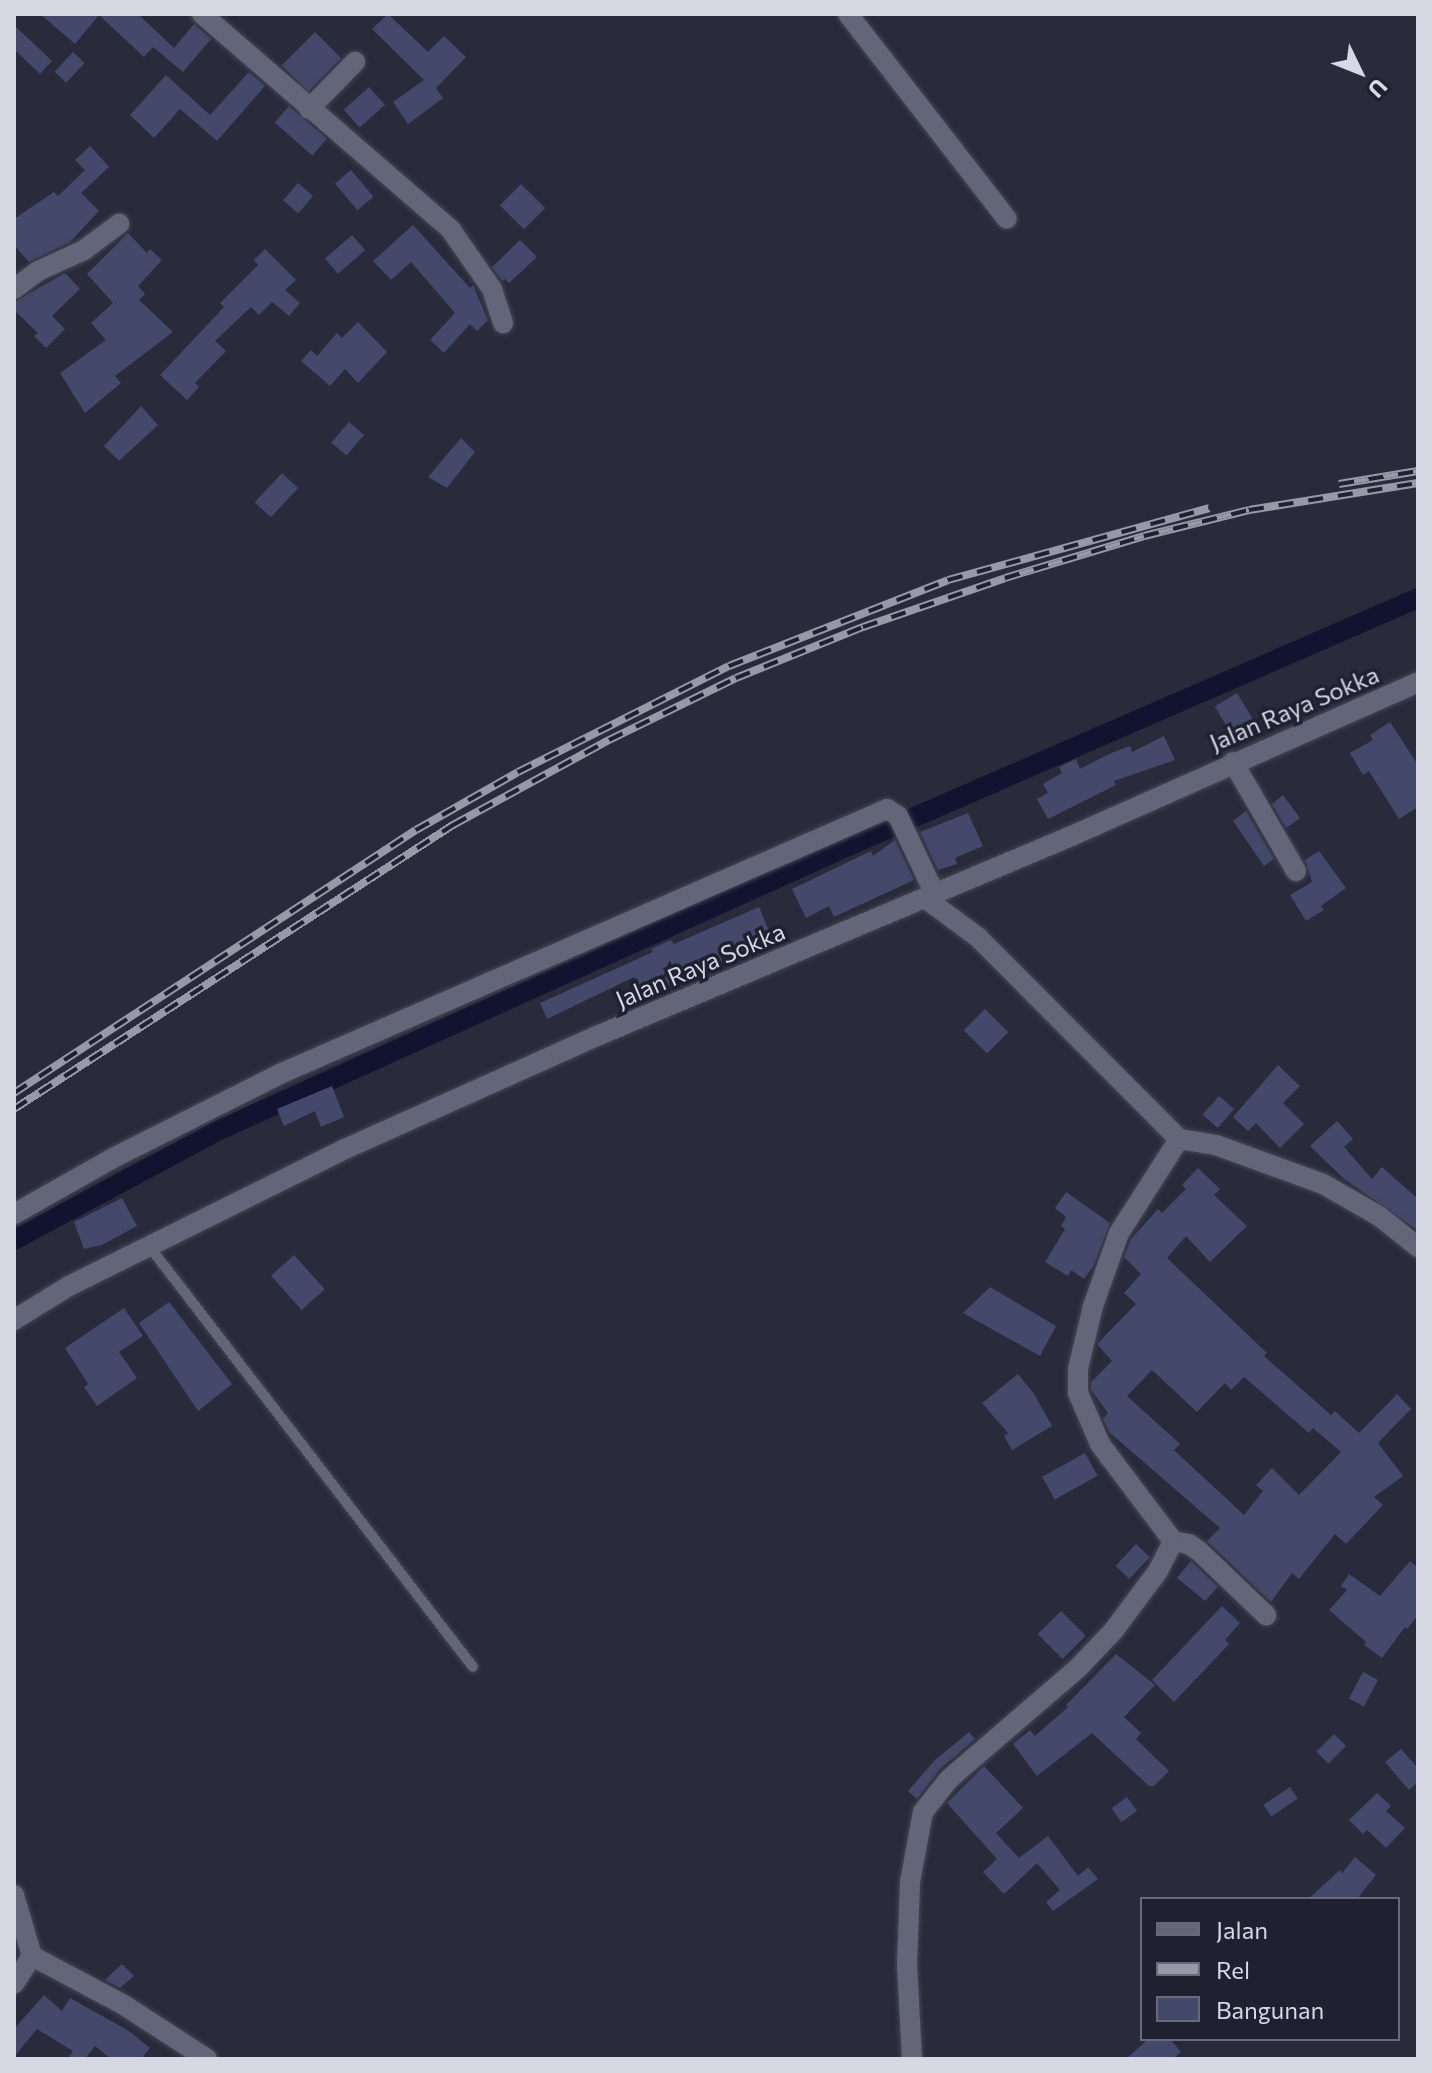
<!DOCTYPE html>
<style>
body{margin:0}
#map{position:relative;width:1432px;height:2073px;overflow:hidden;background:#292b3b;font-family:Commissioner,sans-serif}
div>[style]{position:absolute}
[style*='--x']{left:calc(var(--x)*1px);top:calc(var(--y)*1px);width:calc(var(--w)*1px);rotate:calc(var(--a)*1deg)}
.canal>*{height:20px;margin:-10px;padding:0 10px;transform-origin:10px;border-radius:10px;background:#121330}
.building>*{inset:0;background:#44486a;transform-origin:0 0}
.roads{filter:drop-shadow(0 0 2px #454654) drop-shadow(0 0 2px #454654)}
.service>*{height:10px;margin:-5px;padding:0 5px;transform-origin:5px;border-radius:5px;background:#636578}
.minor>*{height:20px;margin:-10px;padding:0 10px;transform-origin:10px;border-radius:10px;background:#636578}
.secondary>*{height:20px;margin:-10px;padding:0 10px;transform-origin:10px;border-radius:10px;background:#636578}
.rail>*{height:8px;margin-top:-4px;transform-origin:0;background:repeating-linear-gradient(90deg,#1f2131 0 15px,#9799a6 0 30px);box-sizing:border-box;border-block:2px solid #9799a6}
span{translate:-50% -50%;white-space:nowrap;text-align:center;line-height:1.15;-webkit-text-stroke:7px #1f2131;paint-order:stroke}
.street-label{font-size:24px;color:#d6d8e3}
.frame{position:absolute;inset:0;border:16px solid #d6d8e3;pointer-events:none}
.legend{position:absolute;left:1140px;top:1897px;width:260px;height:144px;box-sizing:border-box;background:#1f2131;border:2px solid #686a78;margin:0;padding:10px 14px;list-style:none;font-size:24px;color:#d6d8e3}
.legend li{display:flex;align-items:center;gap:16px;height:40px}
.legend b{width:40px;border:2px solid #686a78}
.north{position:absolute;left:1320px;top:32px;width:80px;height:80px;-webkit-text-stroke:6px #1f2131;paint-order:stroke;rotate:133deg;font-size:22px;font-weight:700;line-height:32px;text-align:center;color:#d6d8e3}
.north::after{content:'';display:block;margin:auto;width:28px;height:36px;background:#d6d8e3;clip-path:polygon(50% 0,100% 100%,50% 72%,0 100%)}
</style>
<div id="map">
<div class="canal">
<i style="--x:14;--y:1240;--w:228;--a:-28.2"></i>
<i style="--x:215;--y:1132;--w:695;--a:-24.31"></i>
<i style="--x:848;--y:846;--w:622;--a:-23.51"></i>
</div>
<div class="building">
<i style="clip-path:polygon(40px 14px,138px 14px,174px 48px,194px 24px,211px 39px,183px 72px,153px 47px,144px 57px,99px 15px,75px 44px)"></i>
<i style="clip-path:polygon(388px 14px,428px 52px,444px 36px,466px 57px,436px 88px,443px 98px,408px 124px,393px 102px,424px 80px,372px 29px)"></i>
<i style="clip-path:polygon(14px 25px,52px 61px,40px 74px,14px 49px)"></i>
<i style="left:315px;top:32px;width:37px;height:47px;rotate:45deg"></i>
<i style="left:73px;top:52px;width:16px;height:27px;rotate:43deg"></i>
<i style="clip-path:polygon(249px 72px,265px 86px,217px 141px,180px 109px,154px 138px,130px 115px,166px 75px,210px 115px)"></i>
<i style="left:369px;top:87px;width:24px;height:34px;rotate:48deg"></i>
<i style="left:289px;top:106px;width:50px;height:22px;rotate:41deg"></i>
<i style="clip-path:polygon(90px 146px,109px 167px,81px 193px,99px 211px,70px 242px,29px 262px,14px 245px,14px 219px,54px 192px,58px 196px,85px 170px,75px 160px)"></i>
<i style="left:351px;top:170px;width:35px;height:21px;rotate:50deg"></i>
<i style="left:298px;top:183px;width:20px;height:23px;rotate:41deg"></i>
<i style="left:521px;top:184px;width:34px;height:30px;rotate:45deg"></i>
<i style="clip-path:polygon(413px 225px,470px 288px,473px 285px,488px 320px,477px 331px,470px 324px,444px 353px,430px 340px,455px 313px,411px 262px,391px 280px,373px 261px)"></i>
<i style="clip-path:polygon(128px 233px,147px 253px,150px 249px,162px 260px,138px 286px,145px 294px,139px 300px,173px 332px,115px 376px,121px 383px,85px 413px,60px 373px,106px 340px,91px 323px,113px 303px,87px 274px)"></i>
<i style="left:352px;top:235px;width:20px;height:36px;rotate:49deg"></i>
<i style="clip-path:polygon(520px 240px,537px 257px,509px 283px,505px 279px,502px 281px,492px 267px)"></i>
<i style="clip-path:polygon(265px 249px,296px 280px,285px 290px,300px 303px,289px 316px,272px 302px,259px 315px,251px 307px,215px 341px,226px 351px,195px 383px,199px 387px,187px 400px,160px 375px,224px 307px,220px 303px,258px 265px,254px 260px)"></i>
<i style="clip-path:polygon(65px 273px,80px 289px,52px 316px,65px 329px,46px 348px,34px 336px,38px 333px,14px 310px,14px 302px)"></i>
<i style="clip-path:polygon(358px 322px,387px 352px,358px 383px,345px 369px,330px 386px,301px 361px,311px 350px,317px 356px,337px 333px,342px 338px)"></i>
<i style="clip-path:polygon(141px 406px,158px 425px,119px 461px,104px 446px)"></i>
<i style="left:349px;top:422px;width:20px;height:27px;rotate:41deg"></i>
<i style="clip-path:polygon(461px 438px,475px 452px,447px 488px,428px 477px)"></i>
<i style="left:282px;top:473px;width:22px;height:40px;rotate:43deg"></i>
<i style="left:1237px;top:693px;width:31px;height:26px;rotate:59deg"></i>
<i style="clip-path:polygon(1390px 722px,1418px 765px,1418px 807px,1399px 819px,1369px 771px,1363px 775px,1350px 753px,1373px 740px,1370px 735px)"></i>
<i style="clip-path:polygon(1164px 736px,1175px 760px,1114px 781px,1116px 785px,1048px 819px,1037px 799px,1048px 793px,1043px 784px,1062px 773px,1059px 767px,1076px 759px,1080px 769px,1111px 753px,1130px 746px,1132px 752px)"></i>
<i style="clip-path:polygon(1283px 795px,1300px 818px,1286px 828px,1272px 804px)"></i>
<i style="clip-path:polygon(1246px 811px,1274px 859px,1264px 866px,1233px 821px)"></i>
<i style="clip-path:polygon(968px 813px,983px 846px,955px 858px,957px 864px,938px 870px,920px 832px)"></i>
<i style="clip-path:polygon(895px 840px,914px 880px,834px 917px,829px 906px,806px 918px,792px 889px,871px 851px,873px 856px)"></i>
<i style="clip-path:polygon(1319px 851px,1346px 888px,1321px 906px,1324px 910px,1306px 921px,1290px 895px,1312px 882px,1305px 860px)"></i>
<i style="clip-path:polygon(759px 907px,772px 938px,669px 986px,663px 974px,638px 986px,634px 977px,547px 1019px,540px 1003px,653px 952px,651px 949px,671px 940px,674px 944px)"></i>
<i style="left:985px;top:1009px;width:33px;height:30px;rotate:45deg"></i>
<i style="clip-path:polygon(1278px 1065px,1300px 1086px,1283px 1103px,1304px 1124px,1280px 1148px,1256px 1123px,1248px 1131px,1233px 1117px)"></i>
<i style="clip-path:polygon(332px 1086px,344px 1117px,321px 1127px,315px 1111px,284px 1126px,277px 1109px)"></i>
<i style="left:1219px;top:1096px;width:20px;height:25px;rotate:41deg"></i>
<i style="clip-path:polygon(1337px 1121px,1353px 1139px,1344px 1147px,1372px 1179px,1382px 1167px,1418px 1199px,1416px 1229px,1343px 1178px,1310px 1146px)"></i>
<i style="clip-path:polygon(evenodd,1198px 1168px,1220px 1189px,1214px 1195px,1247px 1226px,1210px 1262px,1186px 1236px,1167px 1258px,1267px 1353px,1264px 1356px,1331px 1415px,1335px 1411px,1359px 1433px,1397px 1394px,1411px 1409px,1378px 1443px,1403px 1476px,1374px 1497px,1383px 1505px,1346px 1544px,1335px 1534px,1299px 1579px,1292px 1573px,1271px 1602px,1207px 1541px,1220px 1528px,1109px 1432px,1103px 1419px,1108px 1413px,1091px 1390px,1091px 1382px,1112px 1361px,1097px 1344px,1136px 1304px,1124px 1293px,1141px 1274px,1124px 1257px,1131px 1239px,1158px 1209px,1162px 1213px,1186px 1189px,1182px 1185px,1198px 1168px,1152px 1370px,1197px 1412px,1225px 1383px,1231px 1390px,1244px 1377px,1309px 1433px,1313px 1428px,1341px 1452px,1299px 1495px,1272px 1468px,1256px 1485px,1263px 1491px,1244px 1515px,1174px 1450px,1180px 1444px,1127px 1396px,1152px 1370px)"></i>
<i style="clip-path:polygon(1066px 1192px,1110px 1223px,1094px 1265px,1084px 1279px,1071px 1270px,1068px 1276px,1045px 1262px,1065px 1229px,1061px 1226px,1066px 1217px,1055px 1208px)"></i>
<i style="clip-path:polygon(122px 1198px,137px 1226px,102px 1245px,84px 1249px,74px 1222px)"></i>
<i style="left:294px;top:1255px;width:46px;height:31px;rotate:48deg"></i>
<i style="clip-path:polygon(990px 1287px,1056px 1326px,1040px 1356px,963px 1313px)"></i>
<i style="clip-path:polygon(169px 1302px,232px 1384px,198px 1411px,139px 1323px)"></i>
<i style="clip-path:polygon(124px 1308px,143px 1336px,119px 1352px,137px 1378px,97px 1406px,84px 1387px,88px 1384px,65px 1348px)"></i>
<i style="clip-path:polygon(1018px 1374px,1034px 1394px,1052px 1426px,1012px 1450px,1004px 1436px,1008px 1433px,982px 1403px)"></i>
<i style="left:1085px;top:1453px;width:26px;height:49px;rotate:61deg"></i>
<i style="left:1136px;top:1544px;width:19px;height:30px;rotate:43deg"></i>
<i style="clip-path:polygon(1191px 1561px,1218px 1587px,1205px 1601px,1177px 1578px)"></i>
<i style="clip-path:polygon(1410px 1561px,1418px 1568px,1418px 1615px,1407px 1629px,1405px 1627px,1382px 1658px,1364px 1645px,1366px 1642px,1329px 1610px,1347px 1590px,1341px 1586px,1349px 1574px,1380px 1596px)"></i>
<i style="clip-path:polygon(1222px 1606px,1240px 1623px,1225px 1640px,1229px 1644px,1174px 1702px,1152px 1680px)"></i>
<i style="left:1061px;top:1611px;width:35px;height:33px;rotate:45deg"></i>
<i style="clip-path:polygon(1116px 1654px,1155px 1685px,1124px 1717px,1141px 1733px,1136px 1739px,1169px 1771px,1154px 1786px,1149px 1786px,1092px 1733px,1037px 1776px,1013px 1744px,1030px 1730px,1035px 1736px,1068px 1707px,1066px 1705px)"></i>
<i style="left:1363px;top:1672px;width:17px;height:30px;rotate:28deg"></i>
<i style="clip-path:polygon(969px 1732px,975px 1739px,940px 1769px,917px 1799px,908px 1791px,935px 1760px)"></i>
<i style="left:1334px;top:1734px;width:17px;height:25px;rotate:45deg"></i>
<i style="clip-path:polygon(1401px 1749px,1418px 1768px,1418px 1782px,1409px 1790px,1385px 1762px)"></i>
<i style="clip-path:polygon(984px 1766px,1023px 1808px,996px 1833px,1019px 1858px,1048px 1836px,1078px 1876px,1088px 1867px,1098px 1879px,1053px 1911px,1046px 1902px,1060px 1890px,1037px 1863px,1004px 1894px,983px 1872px,997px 1859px,947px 1803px)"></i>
<i style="left:1290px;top:1787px;width:14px;height:32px;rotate:56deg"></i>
<i style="clip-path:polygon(1377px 1793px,1391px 1806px,1386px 1811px,1405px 1828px,1386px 1848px,1367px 1830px,1363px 1834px,1349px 1820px)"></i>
<i style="left:1127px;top:1797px;width:17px;height:19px;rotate:54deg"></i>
<i style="clip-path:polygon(1355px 1857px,1376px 1875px,1357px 1899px,1308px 1899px,1340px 1870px,1342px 1873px)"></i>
<i style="clip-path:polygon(122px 1964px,134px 1976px,120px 1988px,105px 1980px)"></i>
<i style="clip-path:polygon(44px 1995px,62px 2011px,70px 1998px,129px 2031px,150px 2048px,141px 2059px,111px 2059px,95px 2046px,85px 2059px,68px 2059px,73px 2051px,37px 2029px,14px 2057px,14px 2029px)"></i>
<i style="clip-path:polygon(1148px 2039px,1170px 2039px,1181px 2052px,1173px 2059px,1126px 2059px)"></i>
</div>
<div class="roads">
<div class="service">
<i style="--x:149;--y:1246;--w:531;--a:52.42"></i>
</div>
<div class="minor">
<i style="--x:202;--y:14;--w:330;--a:40.9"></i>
<i style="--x:451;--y:230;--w:72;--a:55.2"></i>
<i style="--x:492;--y:289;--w:36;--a:72"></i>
<i style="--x:848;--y:14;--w:259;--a:52.2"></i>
<i style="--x:309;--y:109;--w:66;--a:-45.6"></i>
<i style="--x:14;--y:289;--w:30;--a:-37"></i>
<i style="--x:38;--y:271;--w:51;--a:-24.5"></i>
<i style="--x:84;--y:250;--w:44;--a:-36.6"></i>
<i style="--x:1233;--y:762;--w:126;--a:60"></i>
<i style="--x:1179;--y:1139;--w:37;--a:9"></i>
<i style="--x:1216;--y:1145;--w:114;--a:20"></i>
<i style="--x:1323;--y:1184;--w:64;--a:29.7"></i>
<i style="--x:1379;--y:1216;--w:50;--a:38.5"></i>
<i style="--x:14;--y:1214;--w:116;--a:-29.4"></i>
<i style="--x:115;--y:1157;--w:187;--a:-26.7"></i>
<i style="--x:282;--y:1073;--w:660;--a:-23.57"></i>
<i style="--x:887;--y:809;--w:13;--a:32"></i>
<i style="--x:898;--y:816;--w:84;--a:64.7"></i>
<i style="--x:1173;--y:1541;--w:16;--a:11"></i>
<i style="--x:1189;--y:1544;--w:12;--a:35"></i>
<i style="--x:1199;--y:1551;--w:93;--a:43.7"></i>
<i style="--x:14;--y:1895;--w:64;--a:73.6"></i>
<i style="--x:32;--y:1956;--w:33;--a:123"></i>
<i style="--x:32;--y:1956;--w:104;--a:28"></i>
<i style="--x:124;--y:2005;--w:99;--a:33"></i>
<i style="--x:912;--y:2059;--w:94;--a:-93"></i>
<i style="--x:907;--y:1965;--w:83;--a:-87.9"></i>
<i style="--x:910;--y:1882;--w:71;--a:-79.5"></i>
<i style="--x:923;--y:1812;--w:42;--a:-51.8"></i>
<i style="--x:949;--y:1779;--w:170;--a:-40.7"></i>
<i style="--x:1078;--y:1668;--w:52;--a:-46.5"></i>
<i style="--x:1114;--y:1630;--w:74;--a:-53.3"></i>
<i style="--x:1158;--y:1571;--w:34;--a:-63"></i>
<i style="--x:1173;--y:1541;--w:121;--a:-127"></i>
<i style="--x:1100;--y:1444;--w:56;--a:-113.3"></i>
<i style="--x:1078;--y:1393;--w:24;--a:-90"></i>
<i style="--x:1078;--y:1369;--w:65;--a:-76.6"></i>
<i style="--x:1093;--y:1306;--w:77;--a:-70.4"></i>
<i style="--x:1119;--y:1233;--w:112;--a:-57.4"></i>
<i style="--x:1179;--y:1139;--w:284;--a:-134.9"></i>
<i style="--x:979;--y:938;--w:67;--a:-143.5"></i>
</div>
<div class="secondary">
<i style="--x:14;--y:1320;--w:65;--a:-31.7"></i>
<i style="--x:69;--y:1286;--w:308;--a:-26.4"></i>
<i style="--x:345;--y:1149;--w:276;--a:-24.2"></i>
<i style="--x:597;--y:1036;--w:512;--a:-22.86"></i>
<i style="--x:1069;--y:837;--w:382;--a:-23.9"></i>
</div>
</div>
<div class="rail">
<i style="--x:1339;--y:484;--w:80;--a:-9.3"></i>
<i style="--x:14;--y:1093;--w:480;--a:-33.2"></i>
<i style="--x:416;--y:830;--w:117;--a:-29.6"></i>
<i style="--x:518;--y:772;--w:236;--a:-26.7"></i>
<i style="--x:729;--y:666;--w:235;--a:-21.4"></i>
<i style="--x:948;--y:580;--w:271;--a:-15.4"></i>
<i style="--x:14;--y:1109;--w:523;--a:-32.9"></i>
<i style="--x:453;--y:825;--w:178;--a:-28.6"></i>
<i style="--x:609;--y:740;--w:141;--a:-26"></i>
<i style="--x:736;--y:678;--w:137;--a:-21.9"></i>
<i style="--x:863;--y:627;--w:150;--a:-19"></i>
<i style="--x:1005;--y:578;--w:145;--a:-16.8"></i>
<i style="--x:1144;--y:536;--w:108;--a:-13.9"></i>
<i style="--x:1249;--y:510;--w:171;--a:-9.1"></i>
</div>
<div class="street-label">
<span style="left:1294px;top:708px;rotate:-23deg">Jalan Raya Sokka</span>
<span style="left:700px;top:965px;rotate:-23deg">Jalan Raya Sokka</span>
</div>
<div class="frame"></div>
<ul class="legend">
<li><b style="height:10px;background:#636578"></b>Jalan</li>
<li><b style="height:10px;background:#9799a6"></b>Rel</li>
<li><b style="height:22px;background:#44486a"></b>Bangunan</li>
</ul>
<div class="north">U</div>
</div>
